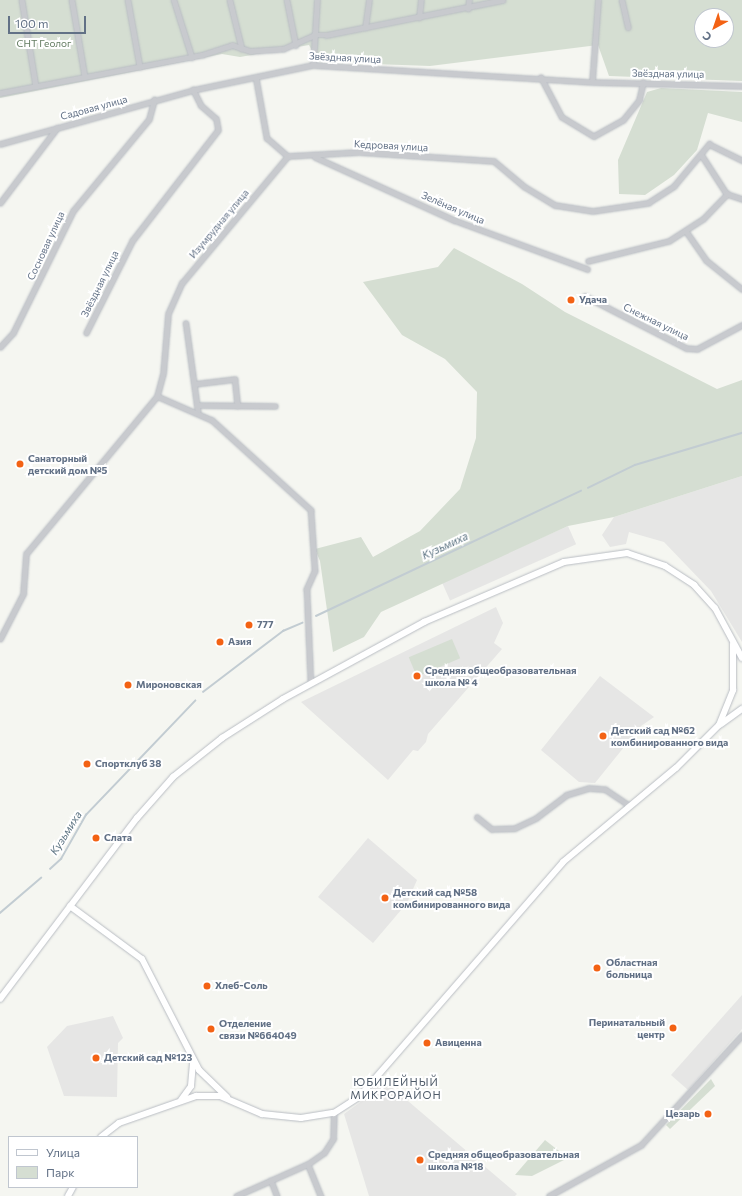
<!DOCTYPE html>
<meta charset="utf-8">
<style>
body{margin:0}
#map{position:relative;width:742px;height:1196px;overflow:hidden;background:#f5f6f1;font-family:Commissioner,sans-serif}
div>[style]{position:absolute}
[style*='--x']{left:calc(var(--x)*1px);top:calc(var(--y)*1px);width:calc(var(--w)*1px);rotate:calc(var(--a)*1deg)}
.built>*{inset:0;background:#e6e6e5;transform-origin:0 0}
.green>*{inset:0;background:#d5ded2;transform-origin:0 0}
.stream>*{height:1.5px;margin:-0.75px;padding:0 0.75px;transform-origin:0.75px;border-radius:0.75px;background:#c2ccd2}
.roads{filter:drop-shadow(0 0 1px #b9bdc3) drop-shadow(0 0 1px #b9bdc3)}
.street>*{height:4.5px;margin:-2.25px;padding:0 2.25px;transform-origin:2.25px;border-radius:2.25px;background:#c8cace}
.secondary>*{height:6px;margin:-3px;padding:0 3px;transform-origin:3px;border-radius:3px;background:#fff}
.dots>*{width:11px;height:11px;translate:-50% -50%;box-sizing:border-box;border:2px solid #fff;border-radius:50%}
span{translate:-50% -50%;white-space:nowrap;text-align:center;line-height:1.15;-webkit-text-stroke:4px #fff;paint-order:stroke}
.park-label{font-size:10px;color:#637c61}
.street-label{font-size:10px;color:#627186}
.poi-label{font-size:10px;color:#627186;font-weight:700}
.left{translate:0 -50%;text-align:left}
.right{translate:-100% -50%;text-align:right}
.water-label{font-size:11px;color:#5d7483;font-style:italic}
.neighbourhood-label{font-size:11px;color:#505c6a;letter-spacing:1px}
.legend{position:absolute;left:8px;top:1136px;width:130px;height:52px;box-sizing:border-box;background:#fff;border:1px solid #c0c6cf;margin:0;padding:5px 7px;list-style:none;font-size:12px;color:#627186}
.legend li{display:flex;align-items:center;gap:8px;height:20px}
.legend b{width:20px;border:1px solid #c0c6cf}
.north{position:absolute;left:694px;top:8px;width:40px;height:40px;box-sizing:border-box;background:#fff;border:1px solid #c0c6cf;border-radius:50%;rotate:220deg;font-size:11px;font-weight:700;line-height:16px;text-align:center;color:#627186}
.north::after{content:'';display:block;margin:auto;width:14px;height:18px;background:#f36214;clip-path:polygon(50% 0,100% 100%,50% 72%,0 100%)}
.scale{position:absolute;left:8px;top:16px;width:78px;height:18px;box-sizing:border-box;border:2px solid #627186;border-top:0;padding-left:5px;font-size:12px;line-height:14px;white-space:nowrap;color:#627186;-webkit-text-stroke:3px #fff;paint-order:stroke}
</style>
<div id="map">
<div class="built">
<i style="clip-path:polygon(742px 476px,742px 642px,711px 591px,664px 542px,629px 532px,626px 544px,610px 547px,602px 535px,614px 517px)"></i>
<i style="left:568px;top:526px;width:20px;height:138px;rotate:66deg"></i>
<i style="clip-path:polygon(496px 607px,503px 623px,494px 643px,502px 649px,428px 734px,426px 742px,418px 751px,413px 750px,388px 780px,301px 702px)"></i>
<i style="clip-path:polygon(600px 676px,654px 717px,641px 726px,595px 783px,579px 782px,541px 750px)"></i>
<i style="clip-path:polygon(368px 838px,417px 880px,407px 903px,373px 943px,318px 897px)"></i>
<i style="clip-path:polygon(742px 995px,742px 1029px,688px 1090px,671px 1075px)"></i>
<i style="clip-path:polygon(113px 1016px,123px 1038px,118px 1043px,117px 1097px,64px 1096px,47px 1047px,67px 1026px)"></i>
<i style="clip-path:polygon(381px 1078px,517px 1194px,515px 1196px,369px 1196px,344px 1114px,362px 1101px)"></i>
</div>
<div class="green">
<i style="clip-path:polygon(evenodd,0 0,742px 0,742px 81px,609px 76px,598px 45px,430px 66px,318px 62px,309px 45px,240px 57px,222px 54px,0 98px,0 0,702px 16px,726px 16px,726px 40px,702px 40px,702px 16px)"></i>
<i style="clip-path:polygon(661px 88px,742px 92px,742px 122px,708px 113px,697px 150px,674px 175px,645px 195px,619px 194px,618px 160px,647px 92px)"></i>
<i style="clip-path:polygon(454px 248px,522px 284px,565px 312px,717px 389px,742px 380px,742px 476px,614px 517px,568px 526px,381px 612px,364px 637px,333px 652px,320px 561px,315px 549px,361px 537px,373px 557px,420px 531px,460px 489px,476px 438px,477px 392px,445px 359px,402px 335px,363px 282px,438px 267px)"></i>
<i style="left:452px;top:639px;width:21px;height:47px;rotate:67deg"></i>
<i style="clip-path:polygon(711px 1079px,715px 1086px,670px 1129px,666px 1125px)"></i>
<i style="clip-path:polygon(545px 1140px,568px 1158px,532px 1176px,515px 1175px)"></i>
</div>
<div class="stream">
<i style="--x:588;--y:488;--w:52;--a:-26.1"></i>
<i style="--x:635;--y:465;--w:112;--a:-16.7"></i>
<i style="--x:316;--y:616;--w:293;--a:-25.3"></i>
<i style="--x:203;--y:692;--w:101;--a:-37.3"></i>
<i style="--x:283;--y:631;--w:21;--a:-23"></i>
<i style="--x:50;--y:869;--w:15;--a:-42"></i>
<i style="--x:61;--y:859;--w:51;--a:-60.4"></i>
<i style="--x:86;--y:815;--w:158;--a:-46.3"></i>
<i style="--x:0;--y:913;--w:54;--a:-40.5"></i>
</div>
<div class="roads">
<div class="street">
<i style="--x:22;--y:0;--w:87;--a:80.8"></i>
<i style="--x:72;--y:0;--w:78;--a:80.4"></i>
<i style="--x:128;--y:0;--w:68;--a:79.8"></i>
<i style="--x:174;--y:0;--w:60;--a:72.5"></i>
<i style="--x:230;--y:0;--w:50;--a:76.2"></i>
<i style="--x:287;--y:0;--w:46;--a:78.7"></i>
<i style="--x:622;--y:0;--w:28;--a:77"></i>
<i style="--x:468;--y:9;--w:9;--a:-84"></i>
<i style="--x:419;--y:18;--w:18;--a:-84"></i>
<i style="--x:365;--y:28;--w:28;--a:-82"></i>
<i style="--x:313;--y:65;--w:65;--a:-86.5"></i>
<i style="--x:256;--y:77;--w:62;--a:79.8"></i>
<i style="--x:267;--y:138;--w:28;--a:41"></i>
<i style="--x:288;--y:156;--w:71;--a:-3.2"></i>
<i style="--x:359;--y:152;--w:135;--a:3.8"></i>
<i style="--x:494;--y:161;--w:40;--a:40"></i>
<i style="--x:525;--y:187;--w:35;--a:31"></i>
<i style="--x:555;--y:205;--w:38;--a:9"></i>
<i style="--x:593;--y:211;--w:56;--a:-8.3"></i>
<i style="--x:648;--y:203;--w:31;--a:-33"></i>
<i style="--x:674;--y:186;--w:55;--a:-50.2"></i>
<i style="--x:709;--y:144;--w:37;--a:26"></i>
<i style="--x:541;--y:77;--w:45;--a:62.3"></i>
<i style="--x:562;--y:117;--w:37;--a:31"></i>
<i style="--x:594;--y:136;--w:33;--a:-29"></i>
<i style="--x:623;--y:120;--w:26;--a:-51"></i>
<i style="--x:639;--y:100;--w:18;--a:-77"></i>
<i style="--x:592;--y:82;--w:82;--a:-85.8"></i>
<i style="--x:0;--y:93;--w:206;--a:-10.7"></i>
<i style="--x:202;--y:55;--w:32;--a:-18"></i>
<i style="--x:232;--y:45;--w:20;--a:18"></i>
<i style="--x:251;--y:51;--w:32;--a:-4"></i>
<i style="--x:283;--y:49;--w:34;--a:-24"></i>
<i style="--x:314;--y:35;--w:12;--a:0"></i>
<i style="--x:326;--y:35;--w:180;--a:-11.2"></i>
<i style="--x:0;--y:144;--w:200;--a:-15.6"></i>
<i style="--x:701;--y:154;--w:48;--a:57"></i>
<i style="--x:315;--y:157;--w:153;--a:24.4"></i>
<i style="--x:454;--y:220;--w:142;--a:20.2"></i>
<i style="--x:0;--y:203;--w:94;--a:-52.8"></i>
<i style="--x:686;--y:231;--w:35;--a:55"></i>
<i style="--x:706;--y:260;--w:46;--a:38.9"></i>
<i style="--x:588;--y:261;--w:83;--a:-13.9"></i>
<i style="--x:669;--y:241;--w:40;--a:-32.9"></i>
<i style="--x:703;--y:219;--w:35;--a:-46"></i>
<i style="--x:727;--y:194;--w:16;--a:18"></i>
<i style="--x:585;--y:296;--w:114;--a:27.2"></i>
<i style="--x:686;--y:348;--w:11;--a:5"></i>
<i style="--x:697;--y:349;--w:51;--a:-28.1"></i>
<i style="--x:186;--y:323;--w:89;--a:82.2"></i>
<i style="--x:86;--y:333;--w:103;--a:-63.4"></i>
<i style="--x:132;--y:241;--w:140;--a:-52.2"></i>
<i style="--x:218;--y:130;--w:11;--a:-100"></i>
<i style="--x:216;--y:119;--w:20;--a:-139"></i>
<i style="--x:201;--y:106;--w:18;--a:-117"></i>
<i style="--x:193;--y:90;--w:123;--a:-11.8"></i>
<i style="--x:313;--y:65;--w:280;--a:3.5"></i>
<i style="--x:592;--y:82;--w:150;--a:1.5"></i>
<i style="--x:0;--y:347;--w:19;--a:-47"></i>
<i style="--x:13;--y:333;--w:136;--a:-63.8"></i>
<i style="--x:73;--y:211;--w:119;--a:-50.4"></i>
<i style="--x:149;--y:119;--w:20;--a:-75"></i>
<i style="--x:194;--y:384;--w:41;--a:-7"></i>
<i style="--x:235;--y:379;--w:27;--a:84"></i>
<i style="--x:157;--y:396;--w:60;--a:23.6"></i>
<i style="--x:212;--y:420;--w:134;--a:42.3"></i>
<i style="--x:311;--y:510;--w:61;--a:86.2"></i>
<i style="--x:315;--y:571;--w:20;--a:114"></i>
<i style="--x:307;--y:589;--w:94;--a:87.6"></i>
<i style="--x:197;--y:405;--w:78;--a:0.7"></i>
<i style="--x:0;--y:639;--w:51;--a:-62.9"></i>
<i style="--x:23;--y:594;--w:40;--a:-85.7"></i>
<i style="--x:26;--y:554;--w:205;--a:-50.3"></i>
<i style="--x:157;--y:396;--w:23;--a:-75"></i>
<i style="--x:163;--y:374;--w:60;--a:-85.2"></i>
<i style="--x:168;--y:314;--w:34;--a:-66"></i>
<i style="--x:182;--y:283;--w:165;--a:-50.2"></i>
<i style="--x:477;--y:817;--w:19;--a:39"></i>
<i style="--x:492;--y:829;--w:23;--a:-2"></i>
<i style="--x:515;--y:828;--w:23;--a:-25"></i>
<i style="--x:536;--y:818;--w:38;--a:-37"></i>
<i style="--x:566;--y:795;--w:24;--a:-17"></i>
<i style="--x:589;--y:788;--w:16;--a:4"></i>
<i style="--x:605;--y:789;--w:30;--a:34"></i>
<i style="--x:308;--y:1164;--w:35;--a:68"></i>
<i style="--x:271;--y:1180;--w:17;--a:69"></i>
<i style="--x:236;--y:1196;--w:79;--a:-24"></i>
<i style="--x:308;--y:1164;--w:19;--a:-35"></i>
<i style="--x:324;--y:1153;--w:17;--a:-57"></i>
<i style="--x:333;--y:1139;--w:26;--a:-88"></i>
<i style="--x:549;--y:1196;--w:105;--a:-29"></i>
<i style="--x:641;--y:1145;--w:149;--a:-47.4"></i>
</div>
<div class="secondary">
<i style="--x:721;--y:724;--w:26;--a:-36"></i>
<i style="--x:70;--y:906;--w:89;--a:36.4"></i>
<i style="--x:142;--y:959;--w:125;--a:62.8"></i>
<i style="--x:199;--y:1070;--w:39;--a:44"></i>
<i style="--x:0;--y:999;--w:227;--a:-52.9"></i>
<i style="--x:137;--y:818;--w:55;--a:-48.7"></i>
<i style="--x:173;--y:777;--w:63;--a:-38.5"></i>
<i style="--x:222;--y:738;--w:72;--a:-32.6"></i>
<i style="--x:283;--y:699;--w:161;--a:-28.6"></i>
<i style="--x:424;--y:622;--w:152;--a:-23.2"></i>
<i style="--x:564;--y:562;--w:64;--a:-8.1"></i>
<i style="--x:627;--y:553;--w:40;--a:18.9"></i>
<i style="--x:665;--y:566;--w:35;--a:33"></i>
<i style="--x:694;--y:585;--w:31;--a:48"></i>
<i style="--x:715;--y:608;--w:57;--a:61.6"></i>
<i style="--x:181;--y:1100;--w:17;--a:-54"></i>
<i style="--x:191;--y:1086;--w:23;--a:-85"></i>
<i style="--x:101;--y:1137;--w:23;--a:-38"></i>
<i style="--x:119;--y:1123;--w:82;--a:-19.3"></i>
<i style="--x:196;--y:1096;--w:24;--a:0"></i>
<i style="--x:220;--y:1096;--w:46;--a:23.2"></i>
<i style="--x:262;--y:1114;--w:39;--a:6"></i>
<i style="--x:301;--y:1118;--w:33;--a:-9"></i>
<i style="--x:334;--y:1113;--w:30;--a:-33"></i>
<i style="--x:359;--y:1097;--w:311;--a:-49"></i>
<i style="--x:563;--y:862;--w:147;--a:-39.8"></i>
<i style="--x:676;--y:768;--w:61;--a:-45"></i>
<i style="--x:719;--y:725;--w:38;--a:-68"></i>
<i style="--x:733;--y:690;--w:46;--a:-90"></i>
<i style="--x:68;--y:1196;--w:10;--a:-61"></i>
</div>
</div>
<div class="dots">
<i style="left:571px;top:300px;background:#f36214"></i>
<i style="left:20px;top:464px;background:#f36214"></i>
<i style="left:249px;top:625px;background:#f36214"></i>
<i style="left:220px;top:642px;background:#f36214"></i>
<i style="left:417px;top:676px;background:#f36214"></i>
<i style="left:128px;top:685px;background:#f36214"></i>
<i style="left:603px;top:736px;background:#f36214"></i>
<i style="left:87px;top:764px;background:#f36214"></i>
<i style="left:96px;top:838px;background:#f36214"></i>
<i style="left:385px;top:898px;background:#f36214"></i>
<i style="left:597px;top:968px;background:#f36214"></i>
<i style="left:207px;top:986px;background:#f36214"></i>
<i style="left:673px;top:1028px;background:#f36214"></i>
<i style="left:211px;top:1029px;background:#f36214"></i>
<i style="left:427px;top:1043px;background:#f36214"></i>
<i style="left:96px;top:1058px;background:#f36214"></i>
<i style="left:708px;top:1114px;background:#f36214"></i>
<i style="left:420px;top:1160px;background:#f36214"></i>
</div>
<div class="park-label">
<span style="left:44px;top:44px">СНТ Геолог</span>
</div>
<div class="street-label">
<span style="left:345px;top:58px;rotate:3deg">Звёздная улица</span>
<span style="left:668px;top:74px;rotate:1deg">Звёздная улица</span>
<span style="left:94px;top:108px;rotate:-15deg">Садовая улица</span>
<span style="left:391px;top:146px;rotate:3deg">Кедровая улица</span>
<span style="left:453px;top:208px;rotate:23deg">Зелёная улица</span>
<span style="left:219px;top:224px;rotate:-50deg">Изумрудная улица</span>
<span style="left:46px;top:246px;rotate:-65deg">Сосновая улица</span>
<span style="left:100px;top:284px;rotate:-64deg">Звёздная улица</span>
<span style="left:656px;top:322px;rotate:26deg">Снежная улица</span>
</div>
<div class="poi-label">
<span class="left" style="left:579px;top:300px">Удача</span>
<span class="left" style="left:28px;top:464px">Санаторный<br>детский дом №5</span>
<span class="left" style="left:257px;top:625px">777</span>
<span class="left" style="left:228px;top:642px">Азия</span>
<span class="left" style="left:425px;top:676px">Средняя общеобразовательная<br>школа № 4</span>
<span class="left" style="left:136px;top:685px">Мироновская</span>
<span class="left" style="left:611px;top:736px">Детский сад №62<br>комбинированного вида</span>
<span class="left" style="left:95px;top:764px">Спортклуб 38</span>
<span class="left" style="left:104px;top:838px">Слата</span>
<span class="left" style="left:393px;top:898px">Детский сад №58<br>комбинированного вида</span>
<span class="left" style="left:606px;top:968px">Областная<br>больница</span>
<span class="left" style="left:215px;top:986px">Хлеб-Соль</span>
<span class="right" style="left:665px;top:1028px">Перинатальный<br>центр</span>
<span class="left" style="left:219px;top:1029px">Отделение<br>связи №664049</span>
<span class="left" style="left:435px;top:1043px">Авиценна</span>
<span class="left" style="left:104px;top:1058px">Детский сад №123</span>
<span class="right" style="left:700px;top:1114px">Цезарь</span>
<span class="left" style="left:428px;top:1160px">Средняя общеобразовательная<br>школа №18</span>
</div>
<div class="water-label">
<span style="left:445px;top:546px;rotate:-25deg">Кузьмиха</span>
<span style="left:66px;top:833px;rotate:-58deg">Кузьмиха</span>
</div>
<div class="neighbourhood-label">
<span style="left:396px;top:1089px">ЮБИЛЕЙНЫЙ<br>МИКРОРАЙОН</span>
</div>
<ul class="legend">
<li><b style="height:5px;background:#fff"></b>Улица</li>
<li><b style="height:11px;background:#d5ded2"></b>Парк</li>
</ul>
<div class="north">С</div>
<div class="scale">100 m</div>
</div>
